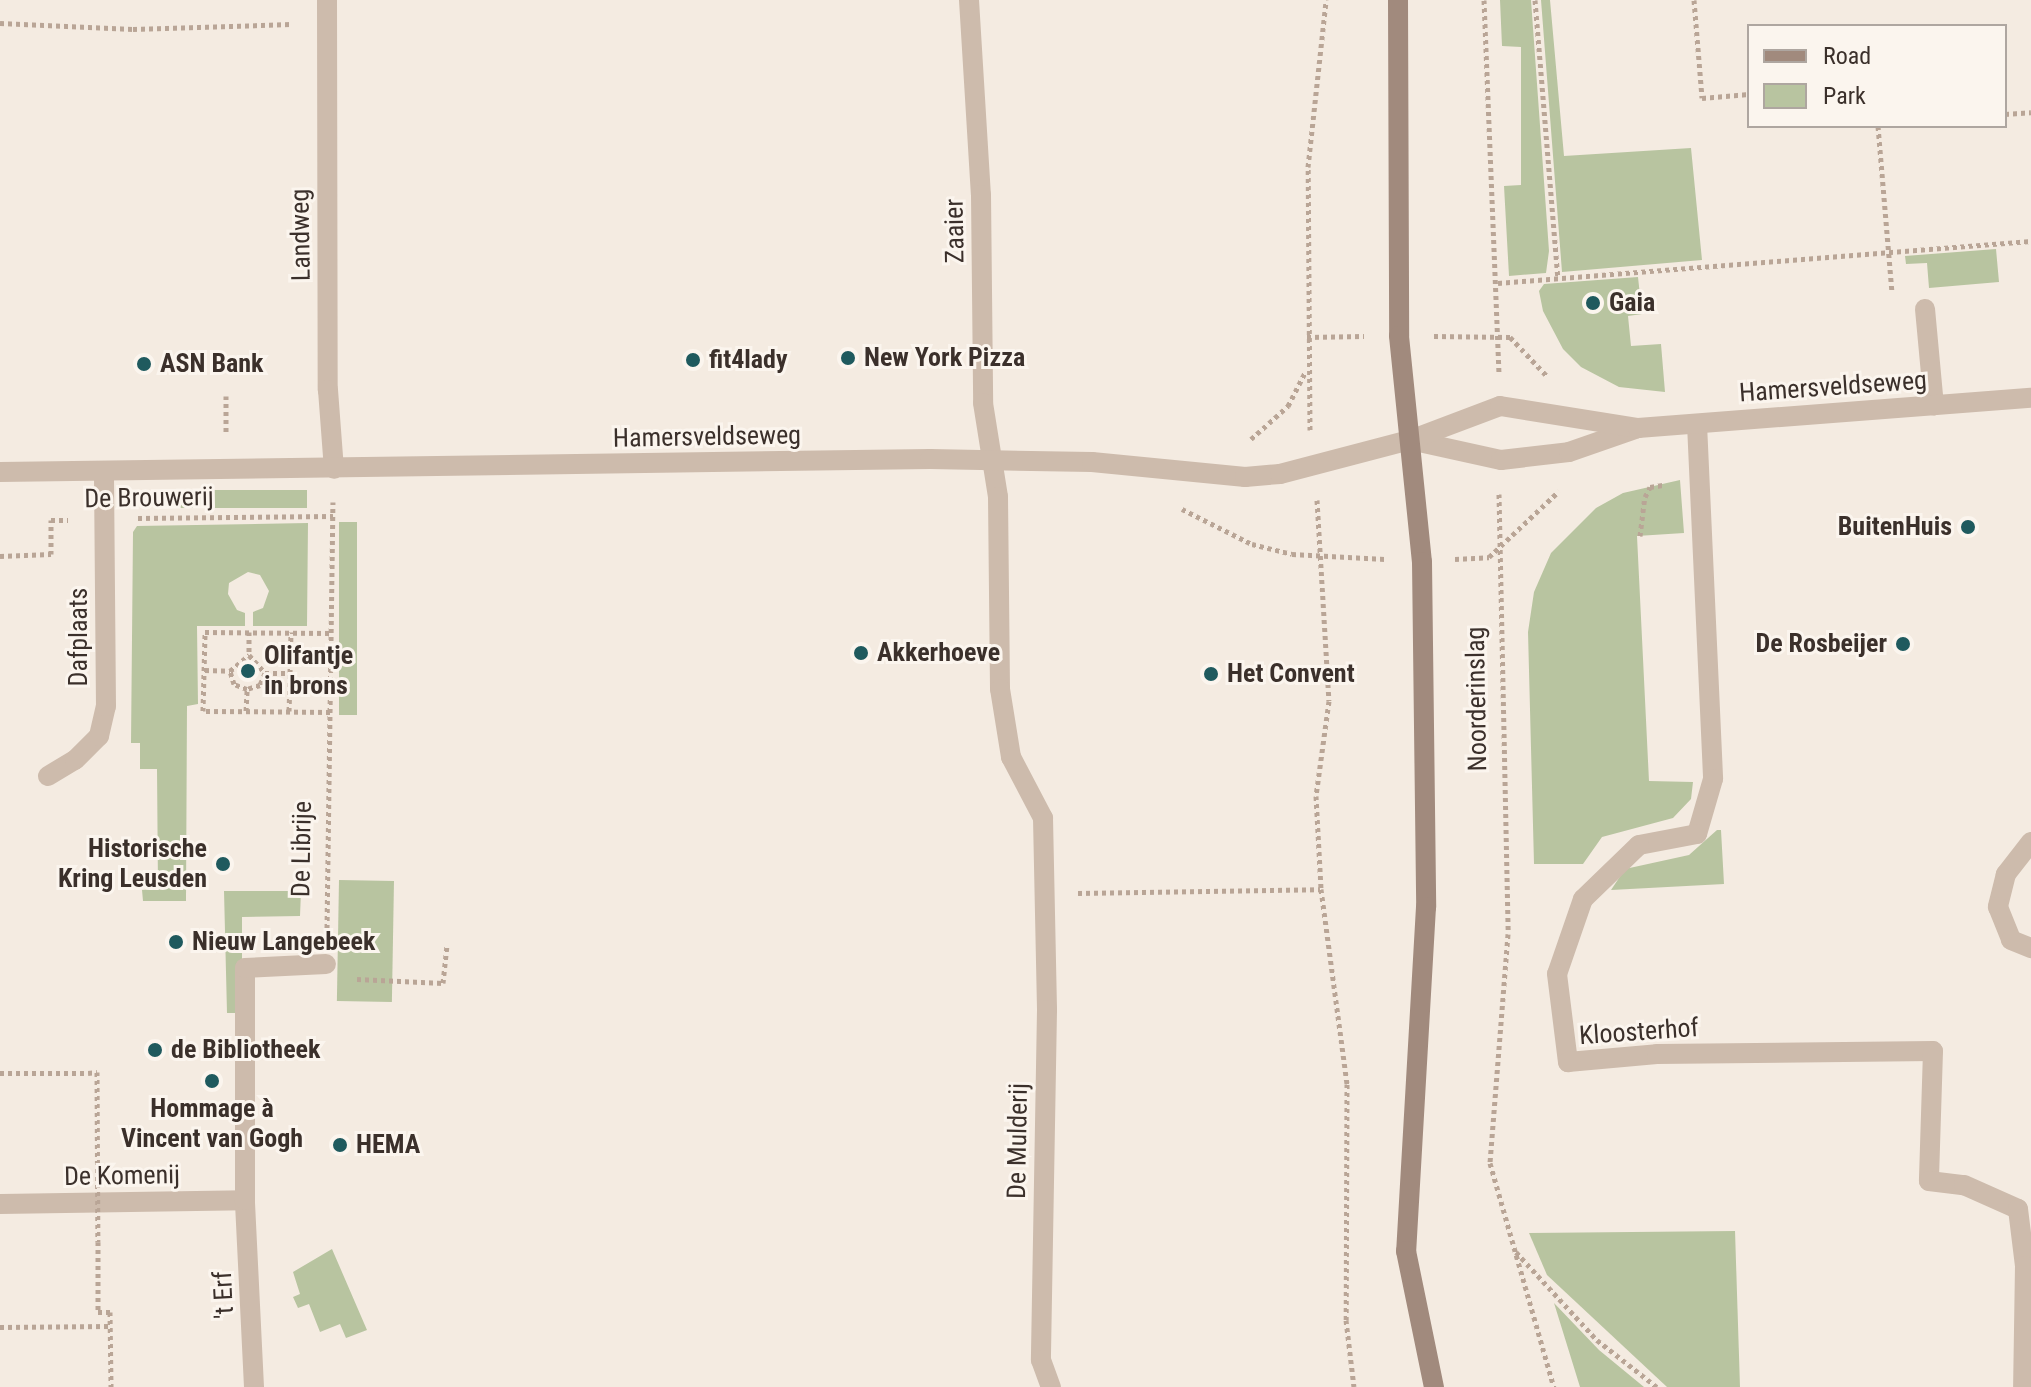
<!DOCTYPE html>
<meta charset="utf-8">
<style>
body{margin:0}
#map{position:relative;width:2031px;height:1387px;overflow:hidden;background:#f4ebe1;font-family:"Roboto Condensed",sans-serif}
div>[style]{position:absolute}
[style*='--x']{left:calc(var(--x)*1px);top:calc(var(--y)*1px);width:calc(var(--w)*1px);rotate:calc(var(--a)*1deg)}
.green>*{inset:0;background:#b8c4a0;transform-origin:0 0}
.path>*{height:5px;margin-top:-2.5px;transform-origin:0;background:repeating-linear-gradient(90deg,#b9a596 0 4px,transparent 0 8px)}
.service>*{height:20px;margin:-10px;padding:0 10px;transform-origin:10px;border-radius:10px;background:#cdbbac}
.pedestrian>*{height:20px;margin:-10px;padding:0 10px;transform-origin:10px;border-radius:10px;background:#cdbbac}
.minor>*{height:20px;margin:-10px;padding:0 10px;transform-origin:10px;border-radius:10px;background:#cdbbac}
.tertiary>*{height:20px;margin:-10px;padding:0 10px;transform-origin:10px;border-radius:10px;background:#cdbbac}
.secondary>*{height:20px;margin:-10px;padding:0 10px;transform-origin:10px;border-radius:10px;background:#a18a7d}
.path-bridge>*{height:5px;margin-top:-2.5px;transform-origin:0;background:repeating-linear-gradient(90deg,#b9a596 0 4px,transparent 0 8px)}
.dots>*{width:22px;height:22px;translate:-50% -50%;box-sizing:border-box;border:4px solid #fbf5ee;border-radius:50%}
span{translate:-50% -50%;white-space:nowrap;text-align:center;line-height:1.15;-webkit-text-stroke:6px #fbf5ee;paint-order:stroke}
.street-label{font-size:26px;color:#3b302b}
.poi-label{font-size:26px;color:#3b302b;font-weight:700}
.left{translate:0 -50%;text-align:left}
.right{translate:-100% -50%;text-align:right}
.legend{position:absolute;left:1747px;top:24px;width:260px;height:104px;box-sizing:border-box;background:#fbf5ee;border:2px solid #aea6a0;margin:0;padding:10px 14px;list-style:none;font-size:24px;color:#3b302b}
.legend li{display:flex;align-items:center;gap:16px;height:40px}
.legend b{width:40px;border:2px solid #aea6a0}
</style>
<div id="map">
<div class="green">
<i style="clip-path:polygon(1500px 0,1531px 0,1549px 251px,1546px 273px,1509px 276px,1504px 186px,1521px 185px,1521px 47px,1502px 46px)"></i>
<i style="clip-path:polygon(1541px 0,1550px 0,1564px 156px,1691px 148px,1702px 260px,1562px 272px)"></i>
<i style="clip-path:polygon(1996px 249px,1999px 282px,1929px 288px,1927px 263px,1906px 264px,1905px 256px)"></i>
<i style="clip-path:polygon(1638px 277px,1642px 314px,1628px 316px,1631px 346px,1661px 344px,1665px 392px,1619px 387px,1581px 367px,1563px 349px,1543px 311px,1539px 291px,1544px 284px)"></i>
<i style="clip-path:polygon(1680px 480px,1684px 533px,1637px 536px,1649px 781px,1693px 782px,1691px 799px,1673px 818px,1602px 837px,1583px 864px,1534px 864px,1528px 632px,1534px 592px,1551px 553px,1596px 508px,1623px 493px)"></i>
<i style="left:307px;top:490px;width:18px;height:136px;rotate:90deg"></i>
<i style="left:339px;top:522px;width:18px;height:193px"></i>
<i style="clip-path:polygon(308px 523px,307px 626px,253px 626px,253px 612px,263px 608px,269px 591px,260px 575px,248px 572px,229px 583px,228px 594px,237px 610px,245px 613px,245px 626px,197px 626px,198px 704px,187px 706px,186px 901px,143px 901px,142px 890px,158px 889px,157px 769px,140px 769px,140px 743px,131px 743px,133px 532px,137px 526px)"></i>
<i style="clip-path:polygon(1717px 830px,1721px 830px,1724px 884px,1611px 890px,1625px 869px,1689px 855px)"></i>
<i style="left:339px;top:880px;width:55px;height:121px;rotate:1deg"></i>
<i style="clip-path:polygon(224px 891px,301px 891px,300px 916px,242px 917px,242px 1013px,227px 1013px)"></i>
<i style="clip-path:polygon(1735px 1231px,1740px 1387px,1667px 1387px,1547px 1275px,1529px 1233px)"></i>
<i style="clip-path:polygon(332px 1249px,367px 1330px,346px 1338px,340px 1324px,320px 1332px,309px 1304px,298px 1308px,293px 1297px,300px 1294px,293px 1272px)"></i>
<i style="clip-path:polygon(1554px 1303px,1599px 1350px,1644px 1387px,1580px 1387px)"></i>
</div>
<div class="path">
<i style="--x:1484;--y:0;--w:372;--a:87.7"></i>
<i style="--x:1535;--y:0;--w:279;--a:85.3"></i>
<i style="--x:1694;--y:0;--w:98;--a:85.3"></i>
<i style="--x:1702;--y:98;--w:47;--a:-4.9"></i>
<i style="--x:0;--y:23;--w:133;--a:2.6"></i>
<i style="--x:133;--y:29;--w:158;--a:-1.8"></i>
<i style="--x:2005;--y:114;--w:26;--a:-4"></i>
<i style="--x:1878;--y:126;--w:167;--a:85.2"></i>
<i style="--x:1498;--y:283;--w:535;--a:-4.51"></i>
<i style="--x:1434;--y:336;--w:76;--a:0.8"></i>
<i style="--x:1510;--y:337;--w:54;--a:46.5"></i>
<i style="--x:1307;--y:337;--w:57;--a:-1"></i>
<i style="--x:226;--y:396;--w:38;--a:90"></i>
<i style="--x:1310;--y:430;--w:263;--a:-90.4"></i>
<i style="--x:1308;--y:167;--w:168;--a:-83.8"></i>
<i style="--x:1251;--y:439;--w:50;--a:-41.7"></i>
<i style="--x:1288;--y:406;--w:39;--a:-63"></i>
<i style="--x:1499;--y:494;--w:440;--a:88.8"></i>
<i style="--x:1508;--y:934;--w:230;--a:94.5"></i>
<i style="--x:1490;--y:1163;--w:233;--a:74.1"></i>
<i style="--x:1317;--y:500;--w:201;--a:86.6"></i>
<i style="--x:1329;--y:701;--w:96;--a:97.8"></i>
<i style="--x:1316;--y:796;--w:93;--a:86.9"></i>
<i style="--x:1321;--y:889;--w:197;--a:82.4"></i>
<i style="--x:1347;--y:1084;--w:236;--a:90.2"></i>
<i style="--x:1346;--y:1320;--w:67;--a:83.2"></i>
<i style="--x:1182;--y:509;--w:78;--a:26.6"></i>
<i style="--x:1252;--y:544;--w:41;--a:14"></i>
<i style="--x:1292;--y:554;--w:93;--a:3.1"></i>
<i style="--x:138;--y:518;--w:195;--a:-0.6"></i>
<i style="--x:1640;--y:536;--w:39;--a:-83"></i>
<i style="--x:1645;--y:497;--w:11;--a:-63"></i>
<i style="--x:1650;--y:487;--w:13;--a:-9"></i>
<i style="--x:0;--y:556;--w:51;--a:-2.2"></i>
<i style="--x:51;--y:554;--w:34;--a:-90"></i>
<i style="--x:51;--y:520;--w:17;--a:0"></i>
<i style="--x:1455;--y:559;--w:34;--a:-3"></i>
<i style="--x:1489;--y:557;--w:96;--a:-43.3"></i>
<i style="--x:249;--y:632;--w:23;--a:90"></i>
<i style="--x:249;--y:655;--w:24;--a:48"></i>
<i style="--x:265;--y:673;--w:13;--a:113"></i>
<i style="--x:260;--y:685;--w:14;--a:163"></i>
<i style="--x:247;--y:689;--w:14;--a:-159"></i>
<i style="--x:234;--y:684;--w:14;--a:-107"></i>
<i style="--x:230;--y:671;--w:25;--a:-40"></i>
<i style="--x:205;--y:670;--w:25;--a:2"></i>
<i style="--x:265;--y:673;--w:25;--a:0"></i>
<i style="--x:290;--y:673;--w:41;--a:-88.6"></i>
<i style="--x:246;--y:711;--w:22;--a:-87"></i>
<i style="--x:289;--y:711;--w:38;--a:-88"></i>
<i style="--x:330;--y:712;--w:127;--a:-179.5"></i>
<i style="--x:203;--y:711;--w:79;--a:-88.5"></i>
<i style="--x:205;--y:632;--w:127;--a:0.5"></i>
<i style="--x:1078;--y:893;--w:242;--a:-0.9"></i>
<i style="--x:327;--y:928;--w:426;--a:-89.2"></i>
<i style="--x:357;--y:979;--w:86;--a:2.7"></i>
<i style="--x:443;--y:983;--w:37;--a:-84"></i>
<i style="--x:0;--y:1073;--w:88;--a:0"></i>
<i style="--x:98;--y:1242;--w:70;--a:90"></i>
<i style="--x:98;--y:1312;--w:12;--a:0"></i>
<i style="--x:110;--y:1312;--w:75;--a:89.2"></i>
<i style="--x:1516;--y:1252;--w:120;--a:47.4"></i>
<i style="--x:1597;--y:1340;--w:76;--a:38.1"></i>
<i style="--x:0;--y:1327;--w:110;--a:-0.5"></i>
</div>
<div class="service">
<i style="--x:48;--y:776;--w:31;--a:-31"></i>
<i style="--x:75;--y:760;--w:34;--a:-45"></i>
<i style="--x:99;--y:736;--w:31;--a:-77"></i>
<i style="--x:106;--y:706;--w:234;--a:-90.5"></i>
<i style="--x:2031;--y:842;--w:41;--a:128"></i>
<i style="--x:2006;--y:874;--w:34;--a:104"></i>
<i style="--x:1998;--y:907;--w:35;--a:68"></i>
<i style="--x:2011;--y:940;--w:22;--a:22"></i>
</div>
<div class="pedestrian">
<i style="--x:0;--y:1204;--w:245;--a:-0.9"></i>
<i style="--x:254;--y:1387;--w:187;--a:-92.8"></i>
<i style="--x:245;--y:1200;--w:232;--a:-90"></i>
<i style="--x:245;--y:968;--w:81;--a:-2.8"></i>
</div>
<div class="minor">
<i style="--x:327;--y:0;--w:390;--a:89.9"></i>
<i style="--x:328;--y:390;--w:79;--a:85.7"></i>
<i style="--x:969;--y:0;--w:195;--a:86.5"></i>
<i style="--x:981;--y:195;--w:208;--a:89.4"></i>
<i style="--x:983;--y:403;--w:95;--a:80.9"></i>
<i style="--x:998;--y:497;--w:192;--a:89.4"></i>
<i style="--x:1000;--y:689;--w:69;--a:80.8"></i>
<i style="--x:1011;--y:757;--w:69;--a:62.3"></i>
<i style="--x:1043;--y:818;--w:192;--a:88.8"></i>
<i style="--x:1047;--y:1010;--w:350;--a:91"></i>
<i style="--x:1041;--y:1360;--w:29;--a:70"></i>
<i style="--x:1925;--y:309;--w:97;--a:84.7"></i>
<i style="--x:1697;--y:424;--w:355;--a:87.4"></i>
<i style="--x:1713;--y:779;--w:57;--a:106.2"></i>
<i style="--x:1697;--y:834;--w:59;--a:169.3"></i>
<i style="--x:1639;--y:845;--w:78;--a:136"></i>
<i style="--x:1583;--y:899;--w:79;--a:109.1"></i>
<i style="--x:1557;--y:974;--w:89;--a:82.9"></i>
<i style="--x:1568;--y:1062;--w:89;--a:-5.1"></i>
<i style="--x:1657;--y:1054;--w:276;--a:-0.6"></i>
<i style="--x:1933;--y:1051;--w:130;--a:91.8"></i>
<i style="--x:1929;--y:1181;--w:35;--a:7"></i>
<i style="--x:1964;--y:1185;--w:59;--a:24"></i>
<i style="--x:2018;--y:1209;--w:57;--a:83"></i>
<i style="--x:2025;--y:1266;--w:121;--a:90.9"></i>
</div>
<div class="tertiary">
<i style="--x:1410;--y:440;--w:93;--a:12.4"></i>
<i style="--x:1501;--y:460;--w:68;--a:-6.7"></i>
<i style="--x:1569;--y:452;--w:70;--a:-19.2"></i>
<i style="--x:0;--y:472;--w:930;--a:-0.8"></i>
<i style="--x:930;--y:459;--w:162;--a:1.1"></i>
<i style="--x:1092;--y:462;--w:154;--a:5.6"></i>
<i style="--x:1245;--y:477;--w:35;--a:-5"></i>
<i style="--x:1280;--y:474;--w:134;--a:-14.7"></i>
<i style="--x:1410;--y:440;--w:96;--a:-20.7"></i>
<i style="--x:1500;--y:406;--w:140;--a:9.1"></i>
<i style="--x:1638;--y:428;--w:394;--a:-4.4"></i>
</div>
<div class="secondary">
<i style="--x:1398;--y:0;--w:336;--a:89.8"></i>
<i style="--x:1399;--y:336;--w:227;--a:84.2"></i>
<i style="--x:1422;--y:562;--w:345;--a:89.3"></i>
<i style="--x:1426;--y:907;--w:345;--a:93.3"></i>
<i style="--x:1406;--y:1251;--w:139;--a:78.4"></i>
</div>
<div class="path-bridge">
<i style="--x:88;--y:1073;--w:9;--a:-6"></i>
<i style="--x:97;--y:1072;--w:170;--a:89.7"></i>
</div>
<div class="dots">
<i style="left:1593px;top:303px;background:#1f5a5e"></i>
<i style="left:848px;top:358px;background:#1f5a5e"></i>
<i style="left:693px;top:360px;background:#1f5a5e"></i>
<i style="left:144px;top:364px;background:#1f5a5e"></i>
<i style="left:1968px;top:527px;background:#1f5a5e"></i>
<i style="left:1903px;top:644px;background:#1f5a5e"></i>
<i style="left:861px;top:653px;background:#1f5a5e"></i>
<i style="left:248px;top:671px;background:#1f5a5e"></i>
<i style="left:1211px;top:674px;background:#1f5a5e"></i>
<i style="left:223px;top:864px;background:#1f5a5e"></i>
<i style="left:176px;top:942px;background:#1f5a5e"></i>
<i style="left:155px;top:1050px;background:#1f5a5e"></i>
<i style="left:212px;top:1081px;background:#1f5a5e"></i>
<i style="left:340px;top:1145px;background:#1f5a5e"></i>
</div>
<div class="street-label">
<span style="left:955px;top:231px;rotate:-91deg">Zaaier</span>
<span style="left:301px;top:235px;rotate:-91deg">Landweg</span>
<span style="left:1833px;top:387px;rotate:-4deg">Hamersveldseweg</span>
<span style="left:707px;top:437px;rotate:-1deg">Hamersveldseweg</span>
<span style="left:149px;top:498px;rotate:-1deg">De Brouwerij</span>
<span style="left:79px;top:637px;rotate:-90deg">Dafplaats</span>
<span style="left:1477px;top:699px;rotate:-91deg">Noorderinslag</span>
<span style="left:302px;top:849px;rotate:-89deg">De Librije</span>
<span style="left:1639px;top:1032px;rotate:-4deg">Kloosterhof</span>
<span style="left:1018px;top:1141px;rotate:-89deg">De Mulderij</span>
<span style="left:122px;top:1176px;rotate:-1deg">De Komenij</span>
<span style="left:224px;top:1295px;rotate:-93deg">'t Erf</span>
</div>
<div class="poi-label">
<span class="left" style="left:1609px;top:303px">Gaia</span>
<span class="left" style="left:864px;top:358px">New York Pizza</span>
<span class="left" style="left:709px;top:360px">fit4lady</span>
<span class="left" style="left:160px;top:364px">ASN Bank</span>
<span class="right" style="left:1952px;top:527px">BuitenHuis</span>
<span class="right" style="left:1887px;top:644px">De Rosbeijer</span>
<span class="left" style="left:877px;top:653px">Akkerhoeve</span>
<span class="left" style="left:264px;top:671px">Olifantje<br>in brons</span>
<span class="left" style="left:1227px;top:674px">Het Convent</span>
<span class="right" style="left:207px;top:864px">Historische<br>Kring Leusden</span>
<span class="left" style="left:192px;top:942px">Nieuw Langebeek</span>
<span class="left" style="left:171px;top:1050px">de Bibliotheek</span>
<span style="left:212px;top:1124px">Hommage à<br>Vincent van Gogh</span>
<span class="left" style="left:356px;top:1145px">HEMA</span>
</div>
<ul class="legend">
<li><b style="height:10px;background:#a18a7d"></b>Road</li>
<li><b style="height:22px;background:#b8c4a0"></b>Park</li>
</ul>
</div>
